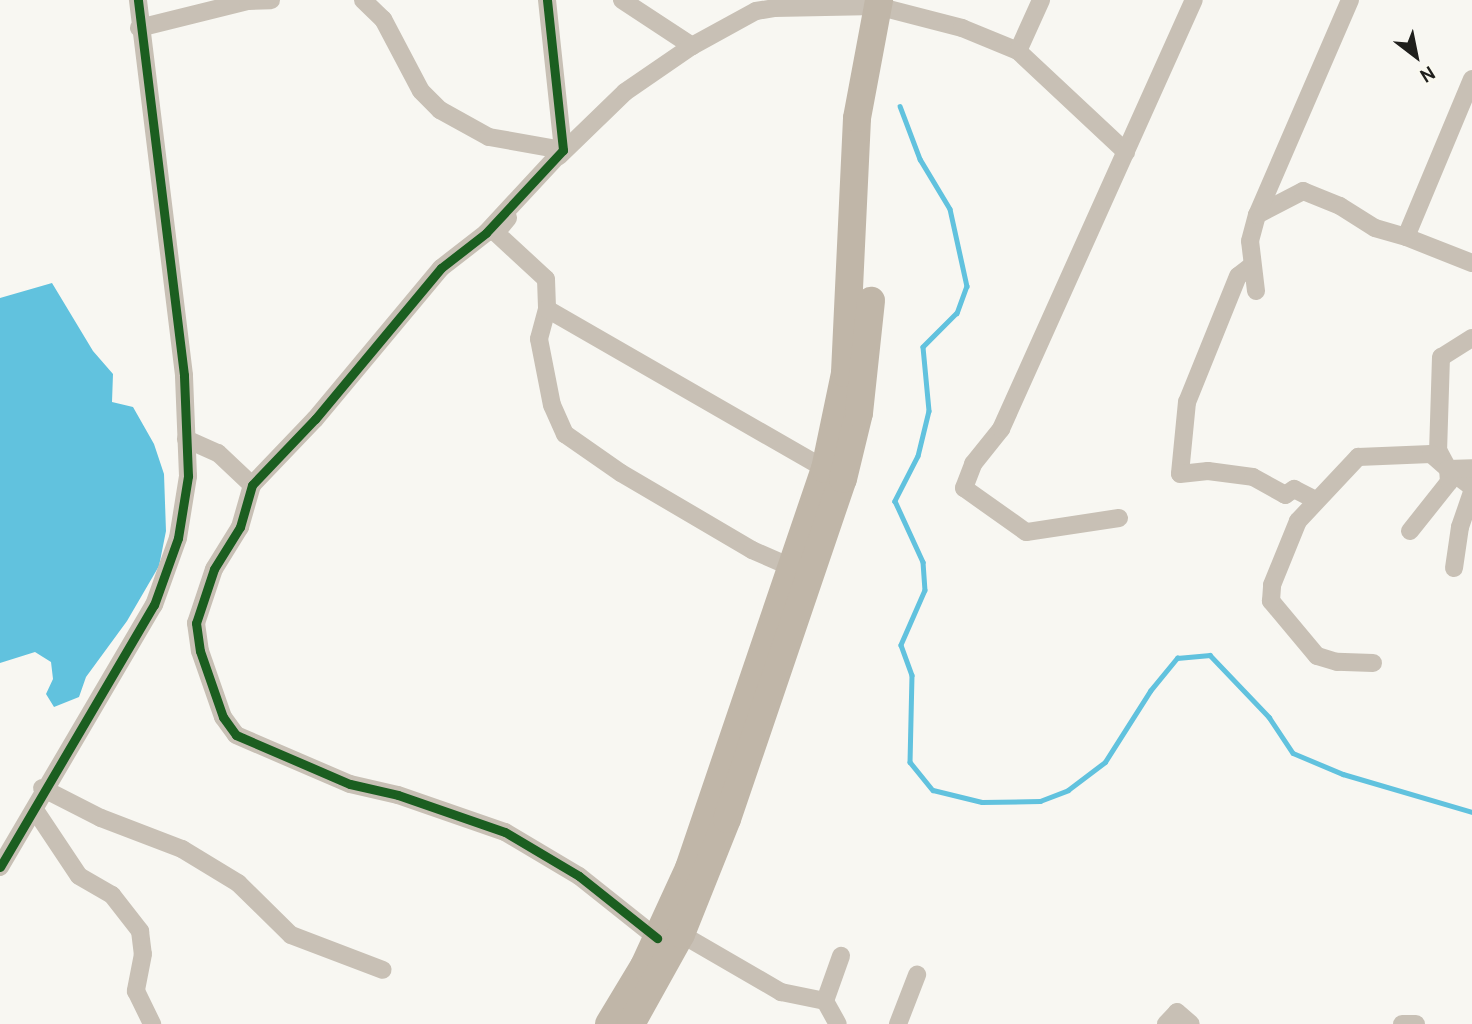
<!DOCTYPE html>
<style>
body{margin:0}
#map{position:relative;width:1472px;height:1024px;overflow:hidden;background:#f8f7f2;font-family:Cabin,sans-serif}
div>[style]{position:absolute}
[style*='--x']{left:calc(var(--x)*1px);top:calc(var(--y)*1px);width:calc(var(--w)*1px);rotate:calc(var(--a)*1deg)}
.water>*{inset:0;background:#61c2de}
.stream>*{height:4.5px;margin:-2.25px;padding:0 2.25px;transform-origin:2.25px;border-radius:2.25px;background:#61c2de}
.street>*{height:18px;margin:-9px;padding:0 9px;transform-origin:9px;border-radius:9px;background:#c8c0b5}
.primary>*{height:28px;margin:-14px;padding:0 14px;transform-origin:14px;border-radius:14px;background:#c0b6a8}
.cycleway>*{height:9px;margin:-4.5px;padding:0 4.5px;transform-origin:4.5px;border-radius:4.5px;background:#1b5e20}
span{translate:-50% -50%;white-space:nowrap;text-align:center;line-height:1.15;-webkit-text-stroke:6px #faf9f0;paint-order:stroke}
.north{position:absolute;left:1381px;top:21px;width:70px;height:70px;-webkit-text-stroke:5px #faf9f0;paint-order:stroke;rotate:148deg;font-size:19px;font-weight:700;line-height:28px;text-align:center;color:#1f1f1c}
.north::after{content:'';display:block;margin:auto;width:24px;height:32px;background:#1f1f1c;clip-path:polygon(50% 0,100% 100%,50% 72%,0 100%)}
</style>
<div id="map">
<div class="water">
<i style="clip-path:polygon(52px 283px,93px 351px,113px 374px,112px 402px,133px 407px,154px 444px,164px 474px,166px 531px,159px 566px,127px 621px,86px 677px,79px 697px,54px 707px,46px 694px,53px 679px,51px 662px,35px 652px,0 663px,0 298px)"></i>
</div>
<div class="stream">
<i style="--x:900;--y:106;--w:57;--a:69.3"></i>
<i style="--x:920;--y:159;--w:58;--a:59"></i>
<i style="--x:950;--y:209;--w:79;--a:77.6"></i>
<i style="--x:967;--y:286;--w:29;--a:110"></i>
<i style="--x:957;--y:313;--w:48;--a:135"></i>
<i style="--x:923;--y:347;--w:64;--a:84.6"></i>
<i style="--x:929;--y:411;--w:46;--a:103.7"></i>
<i style="--x:918;--y:456;--w:51;--a:117.1"></i>
<i style="--x:895;--y:501;--w:67;--a:65.3"></i>
<i style="--x:923;--y:562;--w:28;--a:86"></i>
<i style="--x:925;--y:590;--w:60;--a:113.6"></i>
<i style="--x:901;--y:645;--w:32;--a:70"></i>
<i style="--x:912;--y:675;--w:87;--a:91.3"></i>
<i style="--x:910;--y:762;--w:36;--a:51"></i>
<i style="--x:933;--y:790;--w:50;--a:13.8"></i>
<i style="--x:982;--y:802;--w:58;--a:-1"></i>
<i style="--x:1040;--y:801;--w:30;--a:-21"></i>
<i style="--x:1068;--y:790;--w:46;--a:-37.1"></i>
<i style="--x:1105;--y:762;--w:84;--a:-57.6"></i>
<i style="--x:1150;--y:691;--w:43;--a:-50.7"></i>
<i style="--x:1177;--y:658;--w:33;--a:-5"></i>
<i style="--x:1210;--y:655;--w:86;--a:46.4"></i>
<i style="--x:1269;--y:717;--w:43;--a:56.3"></i>
<i style="--x:1293;--y:753;--w:54;--a:22.8"></i>
<i style="--x:1343;--y:774;--w:134;--a:16.4"></i>
</div>
<div class="street">
<i style="--x:363;--y:0;--w:28;--a:44"></i>
<i style="--x:383;--y:19;--w:81;--a:62.2"></i>
<i style="--x:421;--y:91;--w:27;--a:45"></i>
<i style="--x:440;--y:110;--w:56;--a:28.9"></i>
<i style="--x:489;--y:137;--w:75;--a:10"></i>
<i style="--x:547;--y:0;--w:151;--a:83.9"></i>
<i style="--x:563;--y:150;--w:113;--a:132.9"></i>
<i style="--x:486;--y:233;--w:57;--a:142.1"></i>
<i style="--x:441;--y:268;--w:197;--a:129.8"></i>
<i style="--x:315;--y:419;--w:91;--a:133.7"></i>
<i style="--x:252;--y:485;--w:44;--a:105.9"></i>
<i style="--x:240;--y:527;--w:49;--a:121.8"></i>
<i style="--x:214;--y:569;--w:57;--a:108.4"></i>
<i style="--x:196;--y:623;--w:28;--a:82"></i>
<i style="--x:200;--y:651;--w:70;--a:70.8"></i>
<i style="--x:223;--y:717;--w:22;--a:54"></i>
<i style="--x:236;--y:735;--w:124;--a:23.3"></i>
<i style="--x:350;--y:784;--w:49;--a:12.9"></i>
<i style="--x:398;--y:795;--w:113;--a:19.1"></i>
<i style="--x:505;--y:832;--w:86;--a:30.7"></i>
<i style="--x:579;--y:876;--w:100;--a:38.5"></i>
<i style="--x:622;--y:0;--w:84;--a:33.3"></i>
<i style="--x:692;--y:46;--w:73;--a:-28.7"></i>
<i style="--x:756;--y:11;--w:18;--a:-9"></i>
<i style="--x:774;--y:8;--w:103;--a:-1.1"></i>
<i style="--x:877;--y:6;--w:88;--a:14.5"></i>
<i style="--x:962;--y:28;--w:61;--a:22.3"></i>
<i style="--x:1018;--y:51;--w:148;--a:43.1"></i>
<i style="--x:139;--y:28;--w:112;--a:-13.9"></i>
<i style="--x:248;--y:1;--w:23;--a:-2"></i>
<i style="--x:1018;--y:51;--w:56;--a:-65.7"></i>
<i style="--x:1472;--y:79;--w:171;--a:112.7"></i>
<i style="--x:1406;--y:237;--w:71;--a:21.5"></i>
<i style="--x:559;--y:156;--w:92;--a:-44.1"></i>
<i style="--x:625;--y:92;--w:81;--a:-34.5"></i>
<i style="--x:1257;--y:215;--w:52;--a:-27.6"></i>
<i style="--x:1303;--y:191;--w:40;--a:22"></i>
<i style="--x:1340;--y:206;--w:41;--a:32.2"></i>
<i style="--x:1375;--y:228;--w:32;--a:16"></i>
<i style="--x:508;--y:218;--w:19;--a:129"></i>
<i style="--x:496;--y:233;--w:68;--a:42.6"></i>
<i style="--x:546;--y:279;--w:30;--a:88"></i>
<i style="--x:547;--y:309;--w:31;--a:105"></i>
<i style="--x:539;--y:339;--w:67;--a:78.9"></i>
<i style="--x:552;--y:405;--w:32;--a:66"></i>
<i style="--x:565;--y:434;--w:68;--a:34.9"></i>
<i style="--x:621;--y:473;--w:152;--a:30.4"></i>
<i style="--x:752;--y:550;--w:45;--a:23.7"></i>
<i style="--x:1251;--y:266;--w:16;--a:142"></i>
<i style="--x:1238;--y:276;--w:136;--a:112"></i>
<i style="--x:1187;--y:402;--w:72;--a:95.6"></i>
<i style="--x:1180;--y:474;--w:28;--a:-6"></i>
<i style="--x:1208;--y:471;--w:45;--a:7.6"></i>
<i style="--x:1253;--y:477;--w:37;--a:29"></i>
<i style="--x:1285;--y:495;--w:11;--a:-34"></i>
<i style="--x:1294;--y:489;--w:22;--a:27"></i>
<i style="--x:1256;--y:291;--w:50;--a:-96.8"></i>
<i style="--x:1250;--y:241;--w:27;--a:-75"></i>
<i style="--x:1257;--y:215;--w:234;--a:-66.6"></i>
<i style="--x:547;--y:309;--w:321;--a:29.9"></i>
<i style="--x:1472;--y:338;--w:36;--a:148"></i>
<i style="--x:1441;--y:357;--w:93;--a:91.8"></i>
<i style="--x:1438;--y:450;--w:21;--a:62"></i>
<i style="--x:1448;--y:469;--w:30;--a:37"></i>
<i style="--x:186;--y:439;--w:35;--a:24"></i>
<i style="--x:218;--y:453;--w:47;--a:43.3"></i>
<i style="--x:1119;--y:518;--w:94;--a:171.4"></i>
<i style="--x:1026;--y:532;--w:76;--a:-144.6"></i>
<i style="--x:964;--y:488;--w:26;--a:-69"></i>
<i style="--x:973;--y:464;--w:45;--a:-51.3"></i>
<i style="--x:1001;--y:429;--w:470;--a:-65.8"></i>
<i style="--x:1410;--y:531;--w:63;--a:-51.5"></i>
<i style="--x:1449;--y:482;--w:13;--a:-94"></i>
<i style="--x:1454;--y:568;--w:41;--a:-81.7"></i>
<i style="--x:1460;--y:527;--w:37;--a:-71"></i>
<i style="--x:1373;--y:663;--w:36;--a:-178"></i>
<i style="--x:1337;--y:662;--w:21;--a:-163"></i>
<i style="--x:1317;--y:656;--w:72;--a:-129.9"></i>
<i style="--x:1271;--y:601;--w:16;--a:-86"></i>
<i style="--x:1272;--y:585;--w:69;--a:-67.9"></i>
<i style="--x:1298;--y:521;--w:88;--a:-46.8"></i>
<i style="--x:1358;--y:457;--w:73;--a:-2.4"></i>
<i style="--x:1431;--y:454;--w:23;--a:41"></i>
<i style="--x:1448;--y:469;--w:24;--a:-2"></i>
<i style="--x:42;--y:788;--w:66;--a:27"></i>
<i style="--x:101;--y:818;--w:87;--a:20.9"></i>
<i style="--x:182;--y:849;--w:66;--a:31.3"></i>
<i style="--x:238;--y:883;--w:74;--a:44.5"></i>
<i style="--x:291;--y:935;--w:98;--a:20.8"></i>
<i style="--x:35;--y:810;--w:79;--a:56.3"></i>
<i style="--x:79;--y:876;--w:38;--a:30"></i>
<i style="--x:112;--y:895;--w:46;--a:52.1"></i>
<i style="--x:140;--y:931;--w:23;--a:83"></i>
<i style="--x:143;--y:954;--w:38;--a:101"></i>
<i style="--x:136;--y:991;--w:37;--a:64"></i>
<i style="--x:0;--y:867;--w:304;--a:-59.6"></i>
<i style="--x:154;--y:605;--w:71;--a:-70.3"></i>
<i style="--x:178;--y:538;--w:63;--a:-80.8"></i>
<i style="--x:188;--y:476;--w:101;--a:-92.3"></i>
<i style="--x:184;--y:375;--w:378;--a:-97"></i>
<i style="--x:681;--y:934;--w:116;--a:30.1"></i>
<i style="--x:781;--y:992;--w:45;--a:11.6"></i>
<i style="--x:825;--y:1001;--w:26;--a:61"></i>
<i style="--x:825;--y:1001;--w:48;--a:-70.4"></i>
<i style="--x:898;--y:1024;--w:53;--a:-68.8"></i>
<i style="--x:1166;--y:1024;--w:16;--a:-47"></i>
<i style="--x:1177;--y:1012;--w:18;--a:41"></i>
<i style="--x:1402;--y:1024;--w:14;--a:0"></i>
</div>
<div class="primary">
<i style="--x:609;--y:1024;--w:68;--a:-58.9"></i>
<i style="--x:644;--y:966;--w:108;--a:-65.3"></i>
<i style="--x:689;--y:868;--w:422;--a:-71.2"></i>
<i style="--x:825;--y:469;--w:98;--a:-78.2"></i>
<i style="--x:845;--y:373;--w:255;--a:-87.3"></i>
<i style="--x:857;--y:118;--w:120;--a:-79.4"></i>
<i style="--x:631;--y:1024;--w:103;--a:-60.9"></i>
<i style="--x:681;--y:934;--w:124;--a:-68.2"></i>
<i style="--x:727;--y:819;--w:359;--a:-71.2"></i>
<i style="--x:843;--y:479;--w:68;--a:-76.4"></i>
<i style="--x:859;--y:413;--w:113;--a:-83.9"></i>
</div>
<div class="cycleway">
<i style="--x:547;--y:0;--w:151;--a:83.9"></i>
<i style="--x:563;--y:150;--w:113;--a:132.9"></i>
<i style="--x:486;--y:233;--w:57;--a:142.1"></i>
<i style="--x:441;--y:268;--w:197;--a:129.8"></i>
<i style="--x:315;--y:419;--w:91;--a:133.7"></i>
<i style="--x:252;--y:485;--w:44;--a:105.9"></i>
<i style="--x:240;--y:527;--w:49;--a:121.8"></i>
<i style="--x:214;--y:569;--w:57;--a:108.4"></i>
<i style="--x:196;--y:623;--w:28;--a:82"></i>
<i style="--x:200;--y:651;--w:70;--a:70.8"></i>
<i style="--x:223;--y:717;--w:22;--a:54"></i>
<i style="--x:236;--y:735;--w:124;--a:23.3"></i>
<i style="--x:350;--y:784;--w:49;--a:12.9"></i>
<i style="--x:398;--y:795;--w:113;--a:19.1"></i>
<i style="--x:505;--y:832;--w:86;--a:30.7"></i>
<i style="--x:579;--y:876;--w:100;--a:38.5"></i>
<i style="--x:0;--y:867;--w:304;--a:-59.6"></i>
<i style="--x:154;--y:605;--w:71;--a:-70.3"></i>
<i style="--x:178;--y:538;--w:63;--a:-80.8"></i>
<i style="--x:188;--y:476;--w:101;--a:-92.3"></i>
<i style="--x:184;--y:375;--w:378;--a:-97"></i>
</div>
<div class="north">N</div>
</div>
